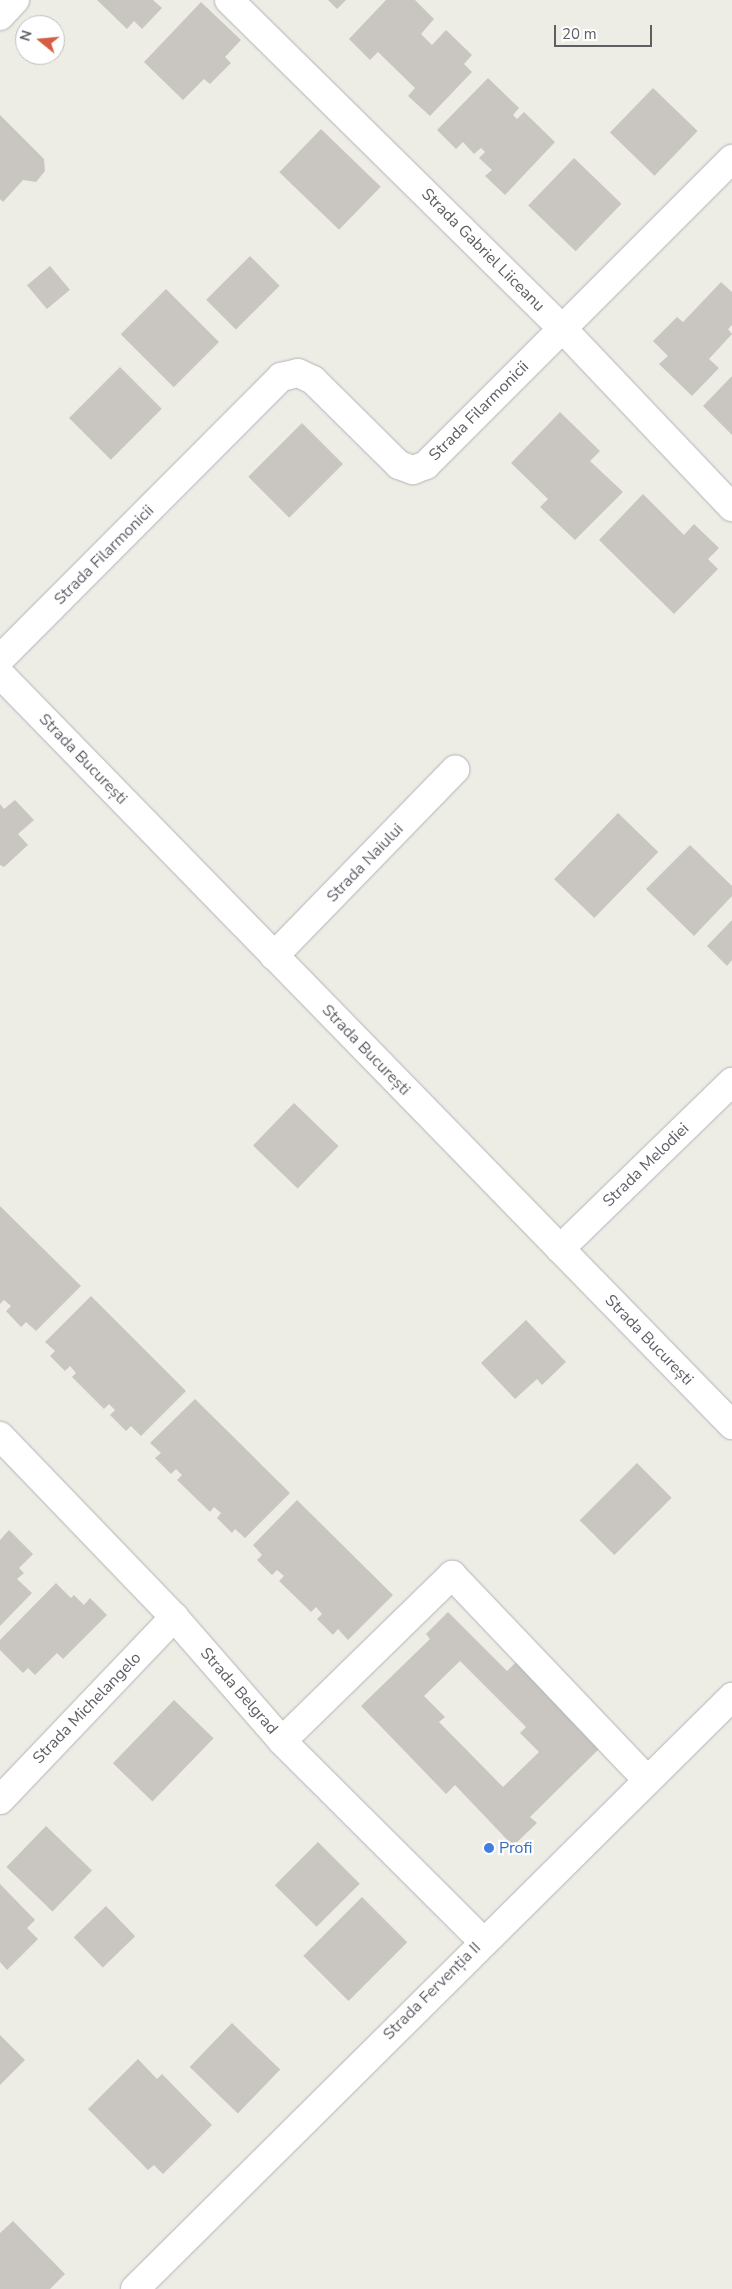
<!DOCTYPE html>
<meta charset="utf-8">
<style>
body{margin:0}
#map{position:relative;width:732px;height:2289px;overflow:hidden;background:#edece5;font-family:"Nunito Sans",sans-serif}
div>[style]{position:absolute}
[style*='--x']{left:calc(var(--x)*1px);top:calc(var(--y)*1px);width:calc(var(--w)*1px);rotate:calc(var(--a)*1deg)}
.building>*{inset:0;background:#c9c6c2;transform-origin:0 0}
.roads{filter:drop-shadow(0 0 1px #b2b4b8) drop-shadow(0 0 1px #b2b4b8)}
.minor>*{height:28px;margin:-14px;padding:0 14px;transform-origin:14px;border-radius:14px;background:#fff}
.dots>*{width:14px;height:14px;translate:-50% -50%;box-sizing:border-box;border:2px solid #fff;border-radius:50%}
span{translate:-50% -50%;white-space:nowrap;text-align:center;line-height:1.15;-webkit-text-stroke:4.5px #fff;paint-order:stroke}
.street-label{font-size:16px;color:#5d5f64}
.shop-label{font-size:16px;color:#366cbe}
.left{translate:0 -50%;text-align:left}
.north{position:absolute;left:15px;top:15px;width:50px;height:50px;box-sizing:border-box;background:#fff;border:1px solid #bebfc1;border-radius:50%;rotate:287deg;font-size:14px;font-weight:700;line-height:20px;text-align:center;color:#5d5f64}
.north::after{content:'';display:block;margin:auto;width:18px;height:22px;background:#d65c43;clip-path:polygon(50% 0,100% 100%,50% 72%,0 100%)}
.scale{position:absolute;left:554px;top:25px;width:98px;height:22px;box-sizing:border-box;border:2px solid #5d5f64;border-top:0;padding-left:6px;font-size:15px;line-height:18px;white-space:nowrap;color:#5d5f64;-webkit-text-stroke:4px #fff;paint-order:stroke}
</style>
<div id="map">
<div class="building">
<i style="clip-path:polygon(97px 0,153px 0,162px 8px,142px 29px,134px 21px,127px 29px)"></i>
<i style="clip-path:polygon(328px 0,346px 0,337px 9px)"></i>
<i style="clip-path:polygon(386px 0,415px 0,434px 19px,421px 34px,432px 45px,446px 30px,472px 55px,464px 64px,472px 72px,430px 116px,408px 96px,415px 88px,378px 52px,370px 60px,349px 39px)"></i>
<i style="clip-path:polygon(201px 2px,241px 40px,225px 57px,231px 63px,210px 84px,204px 79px,183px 100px,144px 62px)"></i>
<i style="clip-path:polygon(488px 78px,519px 108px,513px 115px,517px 119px,524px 112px,555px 142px,505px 195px,485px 176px,492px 170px,479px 158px,485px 152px,481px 148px,474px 154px,463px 142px,456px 149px,437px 130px)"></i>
<i style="left:653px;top:88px;width:62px;height:62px;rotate:44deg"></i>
<i style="clip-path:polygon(0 115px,44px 159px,45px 171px,36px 182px,23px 180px,3px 202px,0 199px)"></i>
<i style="left:321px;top:129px;width:83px;height:60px;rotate:44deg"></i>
<i style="left:574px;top:158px;width:66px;height:66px;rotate:44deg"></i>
<i style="left:250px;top:256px;width:42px;height:62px;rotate:45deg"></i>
<i style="left:50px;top:266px;width:31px;height:30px;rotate:50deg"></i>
<i style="clip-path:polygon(721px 282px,732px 292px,732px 325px,728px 329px,732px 334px,709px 359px,719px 368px,692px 396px,659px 364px,668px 356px,653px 341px,677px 317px,683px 322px)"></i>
<i style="left:166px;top:289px;width:75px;height:64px;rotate:45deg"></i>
<i style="left:120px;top:367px;width:59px;height:72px;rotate:45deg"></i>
<i style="clip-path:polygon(732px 376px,732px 435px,703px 406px)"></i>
<i style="clip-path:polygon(560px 412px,600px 451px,590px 461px,623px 492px,575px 540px,540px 507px,548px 499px,511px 463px)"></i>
<i style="left:302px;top:423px;width:58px;height:76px;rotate:45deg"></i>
<i style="clip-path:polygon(643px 494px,684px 535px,694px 524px,719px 548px,708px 559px,718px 569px,674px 614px,599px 540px)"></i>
<i style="clip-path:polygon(15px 800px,34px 820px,18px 834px,28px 845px,4px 867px,0 865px,0 804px,4px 809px)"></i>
<i style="left:618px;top:813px;width:56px;height:92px;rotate:44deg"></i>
<i style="clip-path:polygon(690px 845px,732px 886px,732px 896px,694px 936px,646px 889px)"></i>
<i style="clip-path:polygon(732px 920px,732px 960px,727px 966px,707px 946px)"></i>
<i style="left:294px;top:1103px;width:62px;height:59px;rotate:44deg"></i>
<i style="clip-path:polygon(0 1206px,81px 1286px,36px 1331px,26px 1322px,21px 1327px,6px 1311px,11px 1306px,4px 1300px,0 1304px)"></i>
<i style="clip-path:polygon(91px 1296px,186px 1391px,141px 1436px,131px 1426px,126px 1431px,110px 1415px,115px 1410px,109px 1404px,104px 1409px,72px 1377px,76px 1373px,70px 1366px,65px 1371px,50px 1356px,55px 1351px,45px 1342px)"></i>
<i style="clip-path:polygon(526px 1320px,566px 1362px,542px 1385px,537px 1379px,515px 1399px,481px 1363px)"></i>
<i style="clip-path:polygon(195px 1399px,290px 1493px,245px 1538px,235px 1529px,232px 1533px,217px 1518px,221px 1513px,214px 1507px,210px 1512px,177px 1480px,182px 1475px,176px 1469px,171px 1474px,155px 1458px,161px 1453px,150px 1443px)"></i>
<i style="left:637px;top:1463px;width:49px;height:81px;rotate:45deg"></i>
<i style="clip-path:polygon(297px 1500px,393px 1595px,348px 1640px,338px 1629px,333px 1635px,317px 1619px,322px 1614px,316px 1607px,311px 1612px,279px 1581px,284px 1576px,277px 1570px,272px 1575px,257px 1560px,262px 1555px,253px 1545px)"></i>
<i style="clip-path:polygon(9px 1530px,33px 1554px,19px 1568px,24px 1573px,17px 1579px,32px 1593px,0 1626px,0 1540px)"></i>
<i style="clip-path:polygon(56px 1583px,71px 1598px,74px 1595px,84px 1605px,90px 1598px,107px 1615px,63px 1659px,57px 1653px,35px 1675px,28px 1668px,23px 1673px,0 1650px,0 1640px)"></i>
<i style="clip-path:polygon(evenodd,448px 1612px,507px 1671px,517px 1661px,601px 1747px,530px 1817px,537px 1823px,513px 1846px,455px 1785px,446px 1794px,361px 1706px,430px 1639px,426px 1634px,448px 1612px,460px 1661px,526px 1727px,520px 1733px,539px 1752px,503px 1787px,439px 1722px,445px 1717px,424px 1696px,460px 1661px)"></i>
<i style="left:174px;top:1700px;width:55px;height:88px;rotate:44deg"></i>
<i style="left:46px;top:1826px;width:64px;height:57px;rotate:44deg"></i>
<i style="left:318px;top:1842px;width:59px;height:61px;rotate:45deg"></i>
<i style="clip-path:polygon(0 1884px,35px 1920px,27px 1928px,38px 1939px,7px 1970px,0 1962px)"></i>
<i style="left:362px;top:1897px;width:64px;height:83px;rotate:45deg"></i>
<i style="left:106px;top:1906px;width:42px;height:45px;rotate:46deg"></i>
<i style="left:232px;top:2023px;width:67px;height:61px;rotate:44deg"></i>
<i style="clip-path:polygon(0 2035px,25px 2060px,0 2085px)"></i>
<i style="clip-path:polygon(138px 2059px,157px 2079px,162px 2074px,212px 2125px,163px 2174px,154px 2165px,148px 2170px,88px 2109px)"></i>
<i style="clip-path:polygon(13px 2221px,65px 2274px,50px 2289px,0 2289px,0 2233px)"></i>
</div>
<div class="roads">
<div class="minor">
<i style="--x:229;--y:0;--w:467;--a:44.6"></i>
<i style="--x:562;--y:328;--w:247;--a:46.5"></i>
<i style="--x:0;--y:16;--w:22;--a:-47"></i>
<i style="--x:0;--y:659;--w:398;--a:-45.1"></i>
<i style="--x:281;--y:377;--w:17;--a:-13"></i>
<i style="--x:298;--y:373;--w:17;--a:25"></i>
<i style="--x:313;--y:380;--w:121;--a:44.7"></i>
<i style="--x:399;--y:465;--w:15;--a:20"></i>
<i style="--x:413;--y:470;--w:14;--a:-21"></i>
<i style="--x:426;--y:465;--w:433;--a:-45"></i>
<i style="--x:0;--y:674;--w:1049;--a:45.73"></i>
<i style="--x:274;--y:956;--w:260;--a:-45.8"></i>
<i style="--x:560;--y:1249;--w:240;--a:-44.2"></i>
<i style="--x:0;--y:1436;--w:251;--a:46.1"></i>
<i style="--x:174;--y:1617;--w:164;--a:48.9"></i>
<i style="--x:282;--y:1741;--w:284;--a:44.9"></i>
<i style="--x:282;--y:1741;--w:238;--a:-44.3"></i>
<i style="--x:452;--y:1575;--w:283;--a:46.4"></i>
<i style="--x:0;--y:1800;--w:253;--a:-46.4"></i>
<i style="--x:135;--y:2289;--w:841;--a:-44.76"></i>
</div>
</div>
<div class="dots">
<i style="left:489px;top:1848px;background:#3f7fe0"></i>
</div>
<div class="street-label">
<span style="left:483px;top:250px;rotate:45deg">Strada Gabriel Liiceanu</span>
<span style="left:479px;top:411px;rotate:-45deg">Strada Filarmonicii</span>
<span style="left:104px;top:555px;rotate:-45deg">Strada Filarmonicii</span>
<span style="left:83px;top:759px;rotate:46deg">Strada București</span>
<span style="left:365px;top:863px;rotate:-46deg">Strada Naiului</span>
<span style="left:366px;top:1050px;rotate:46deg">Strada București</span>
<span style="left:646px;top:1165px;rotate:-44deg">Strada Melodiei</span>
<span style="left:649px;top:1340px;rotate:46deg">Strada București</span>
<span style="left:239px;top:1691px;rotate:49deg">Strada Belgrad</span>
<span style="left:87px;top:1708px;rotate:-46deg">Strada Michelangelo</span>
<span style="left:432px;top:1991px;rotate:-45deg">Strada Fervenția II</span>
</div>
<div class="shop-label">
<span class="left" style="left:499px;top:1848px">Profi</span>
</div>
<div class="north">N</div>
<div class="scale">20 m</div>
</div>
